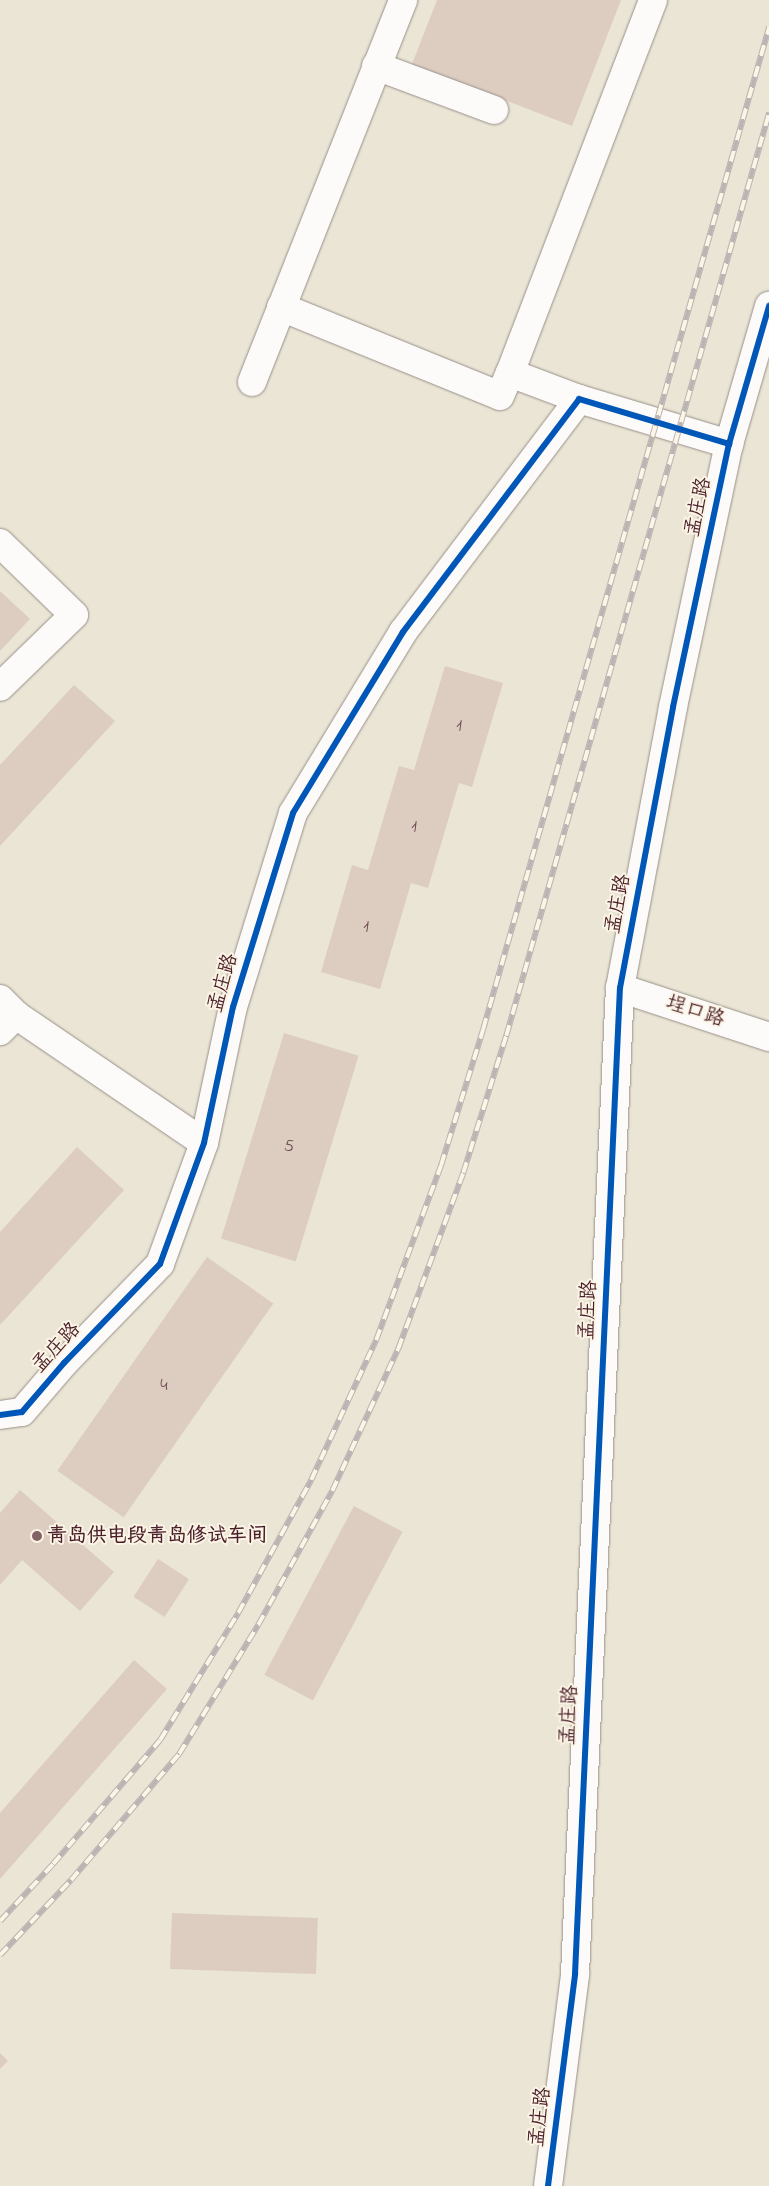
<!DOCTYPE html>
<meta charset="utf-8">
<style>
body{margin:0}
#map{position:relative;width:769px;height:2186px;overflow:hidden;background:#eae5d5;font-family:"Indie Flower","LXGW WenKai TC",sans-serif}
div>[style]{position:absolute}
[style*='--x']{left:calc(var(--x)*1px);top:calc(var(--y)*1px);width:calc(var(--w)*1px);rotate:calc(var(--a)*1deg)}
.building>*{inset:0;background:#ddcdc1;transform-origin:0 0}
.roads{filter:drop-shadow(0 0 1px #998f89) drop-shadow(0 0 1px #998f89)}
.minor>*{height:28px;margin:-14px;padding:0 14px;transform-origin:14px;border-radius:14px;background:#fcfbf9}
.rail>*{height:5.5px;margin-top:-2.75px;transform-origin:0;background:repeating-linear-gradient(90deg,#fcf5e5 0 11px,#bab4b3 0 22px);box-sizing:border-box;border-block:1px solid #bab4b3}
.cycleway>*{height:6px;margin:-3px;padding:0 3px;transform-origin:3px;border-radius:3px;background:#0057b8}
.dots>*{width:14px;height:14px;translate:-50% -50%;box-sizing:border-box;border:2px solid #fcf5e5;border-radius:50%}
span{translate:-50% -50%;white-space:nowrap;text-align:center;line-height:1.15;-webkit-text-stroke:4px #fcf5e5;paint-order:stroke}
.number-label{font-size:18px;color:#6f4a50}
.number-label span{-webkit-text-stroke-width:0}
.street-label{font-size:20px;color:#4a1f2b}
.poi-label{font-size:20px;color:#4a1f2b;font-weight:700}
.left{translate:0 -50%;text-align:left}
</style>
<div id="map">
<div class="building">
<i style="clip-path:polygon(437px 0,621px 0,572px 126px,412px 64px)"></i>
<i style="clip-path:polygon(0 591px,30px 619px,0 651px)"></i>
<i style="clip-path:polygon(445px 666px,503px 683px,472px 787px,459px 783px,428px 888px,411px 883px,380px 989px,321px 972px,352px 865px,368px 870px,399px 766px,414px 770px)"></i>
<i style="clip-path:polygon(74px 685px,115px 721px,0 846px,0 765px)"></i>
<i style="left:284px;top:1033px;width:78px;height:215px;rotate:17deg"></i>
<i style="clip-path:polygon(77px 1147px,124px 1190px,0 1325px,0 1232px)"></i>
<i style="left:207px;top:1257px;width:81px;height:261px;rotate:35deg"></i>
<i style="clip-path:polygon(20px 1490px,114px 1572px,80px 1611px,22px 1560px,0 1585px,0 1513px)"></i>
<i style="left:354px;top:1506px;width:55px;height:191px;rotate:28deg"></i>
<i style="left:158px;top:1559px;width:37px;height:45px;rotate:33deg"></i>
<i style="clip-path:polygon(134px 1660px,167px 1689px,0 1879px,0 1813px)"></i>
<i style="left:172px;top:1913px;width:146px;height:56px;rotate:2deg"></i>
<i style="clip-path:polygon(0 2053px,8px 2061px,0 2069px)"></i>
</div>
<div class="roads">
<div class="minor">
<i style="--x:376;--y:66;--w:126;--a:20.4"></i>
<i style="--x:281;--y:307;--w:236;--a:22.1"></i>
<i style="--x:500;--y:396;--w:25;--a:-67"></i>
<i style="--x:252;--y:382;--w:411;--a:-68.4"></i>
<i style="--x:579;--y:399;--w:74;--a:-159.4"></i>
<i style="--x:510;--y:373;--w:399;--a:-69"></i>
<i style="--x:0;--y:543;--w:103;--a:44.2"></i>
<i style="--x:74;--y:615;--w:103;--a:135.8"></i>
<i style="--x:620;--y:988;--w:157;--a:18.2"></i>
<i style="--x:0;--y:999;--w:23;--a:45"></i>
<i style="--x:16;--y:1015;--w:23;--a:135"></i>
<i style="--x:16;--y:1015;--w:227;--a:34.2"></i>
<i style="--x:0;--y:1415;--w:22;--a:-8"></i>
<i style="--x:22;--y:1412;--w:65;--a:-49.4"></i>
<i style="--x:64;--y:1363;--w:138;--a:-45.9"></i>
<i style="--x:160;--y:1264;--w:129;--a:-70"></i>
<i style="--x:204;--y:1143;--w:139;--a:-78"></i>
<i style="--x:233;--y:1007;--w:203;--a:-72.8"></i>
<i style="--x:293;--y:813;--w:212;--a:-58.7"></i>
<i style="--x:403;--y:632;--w:292;--a:-52.9"></i>
<i style="--x:579;--y:399;--w:157;--a:16.7"></i>
<i style="--x:548;--y:2186;--w:214;--a:-82.7"></i>
<i style="--x:575;--y:1974;--w:987;--a:-87.39"></i>
<i style="--x:620;--y:988;--w:286;--a:-79.3"></i>
<i style="--x:673;--y:707;--w:269;--a:-78"></i>
<i style="--x:729;--y:444;--w:144;--a:-73.8"></i>
</div>
</div>
<div class="rail">
<i style="--x:0;--y:1921;--w:78;--a:-47.1"></i>
<i style="--x:53;--y:1864;--w:164;--a:-49.2"></i>
<i style="--x:160;--y:1740;--w:149;--a:-58.4"></i>
<i style="--x:238;--y:1613;--w:152;--a:-61.2"></i>
<i style="--x:311;--y:1480;--w:154;--a:-65.1"></i>
<i style="--x:376;--y:1340;--w:187;--a:-69.6"></i>
<i style="--x:441;--y:1165;--w:142;--a:-72.8"></i>
<i style="--x:483;--y:1029;--w:1042;--a:-74.07"></i>
<i style="--x:0;--y:1955;--w:103;--a:-46.6"></i>
<i style="--x:71;--y:1880;--w:166;--a:-49.4"></i>
<i style="--x:179;--y:1754;--w:151;--a:-58.5"></i>
<i style="--x:258;--y:1625;--w:153;--a:-61.1"></i>
<i style="--x:332;--y:1491;--w:157;--a:-65.1"></i>
<i style="--x:398;--y:1349;--w:188;--a:-69.7"></i>
<i style="--x:463;--y:1173;--w:144;--a:-72.6"></i>
<i style="--x:506;--y:1036;--w:960;--a:-74.1"></i>
</div>
<div class="cycleway">
<i style="--x:0;--y:1415;--w:22;--a:-8"></i>
<i style="--x:22;--y:1412;--w:65;--a:-49.4"></i>
<i style="--x:64;--y:1363;--w:138;--a:-45.9"></i>
<i style="--x:160;--y:1264;--w:129;--a:-70"></i>
<i style="--x:204;--y:1143;--w:139;--a:-78"></i>
<i style="--x:233;--y:1007;--w:203;--a:-72.8"></i>
<i style="--x:293;--y:813;--w:212;--a:-58.7"></i>
<i style="--x:403;--y:632;--w:292;--a:-52.9"></i>
<i style="--x:579;--y:399;--w:157;--a:16.7"></i>
<i style="--x:548;--y:2186;--w:214;--a:-82.7"></i>
<i style="--x:575;--y:1974;--w:987;--a:-87.39"></i>
<i style="--x:620;--y:988;--w:286;--a:-79.3"></i>
<i style="--x:673;--y:707;--w:269;--a:-78"></i>
<i style="--x:729;--y:444;--w:144;--a:-73.8"></i>
</div>
<div class="dots">
<i style="left:37px;top:1536px;background:#826466"></i>
</div>
<div class="number-label">
<span style="left:459px;top:726px">1</span>
<span style="left:414px;top:827px">1</span>
<span style="left:366px;top:927px">1</span>
<span style="left:289px;top:1147px">5</span>
<span style="left:164px;top:1386px">4</span>
</div>
<div class="street-label">
<span style="left:699px;top:507px;rotate:-78deg">孟庄路</span>
<span style="left:619px;top:904px;rotate:-79deg">孟庄路</span>
<span style="left:224px;top:983px;rotate:-74deg">孟庄路</span>
<span style="left:695px;top:1012px;rotate:18deg">埕口路</span>
<span style="left:589px;top:1310px;rotate:-87deg">孟庄路</span>
<span style="left:57px;top:1348px;rotate:-47deg">孟庄路</span>
<span style="left:570px;top:1715px;rotate:-87deg">孟庄路</span>
<span style="left:541px;top:2117px;rotate:-83deg">孟庄路</span>
</div>
<div class="poi-label">
<span class="left" style="left:47px;top:1536px">青岛供电段青岛修试车间</span>
</div>
</div>
